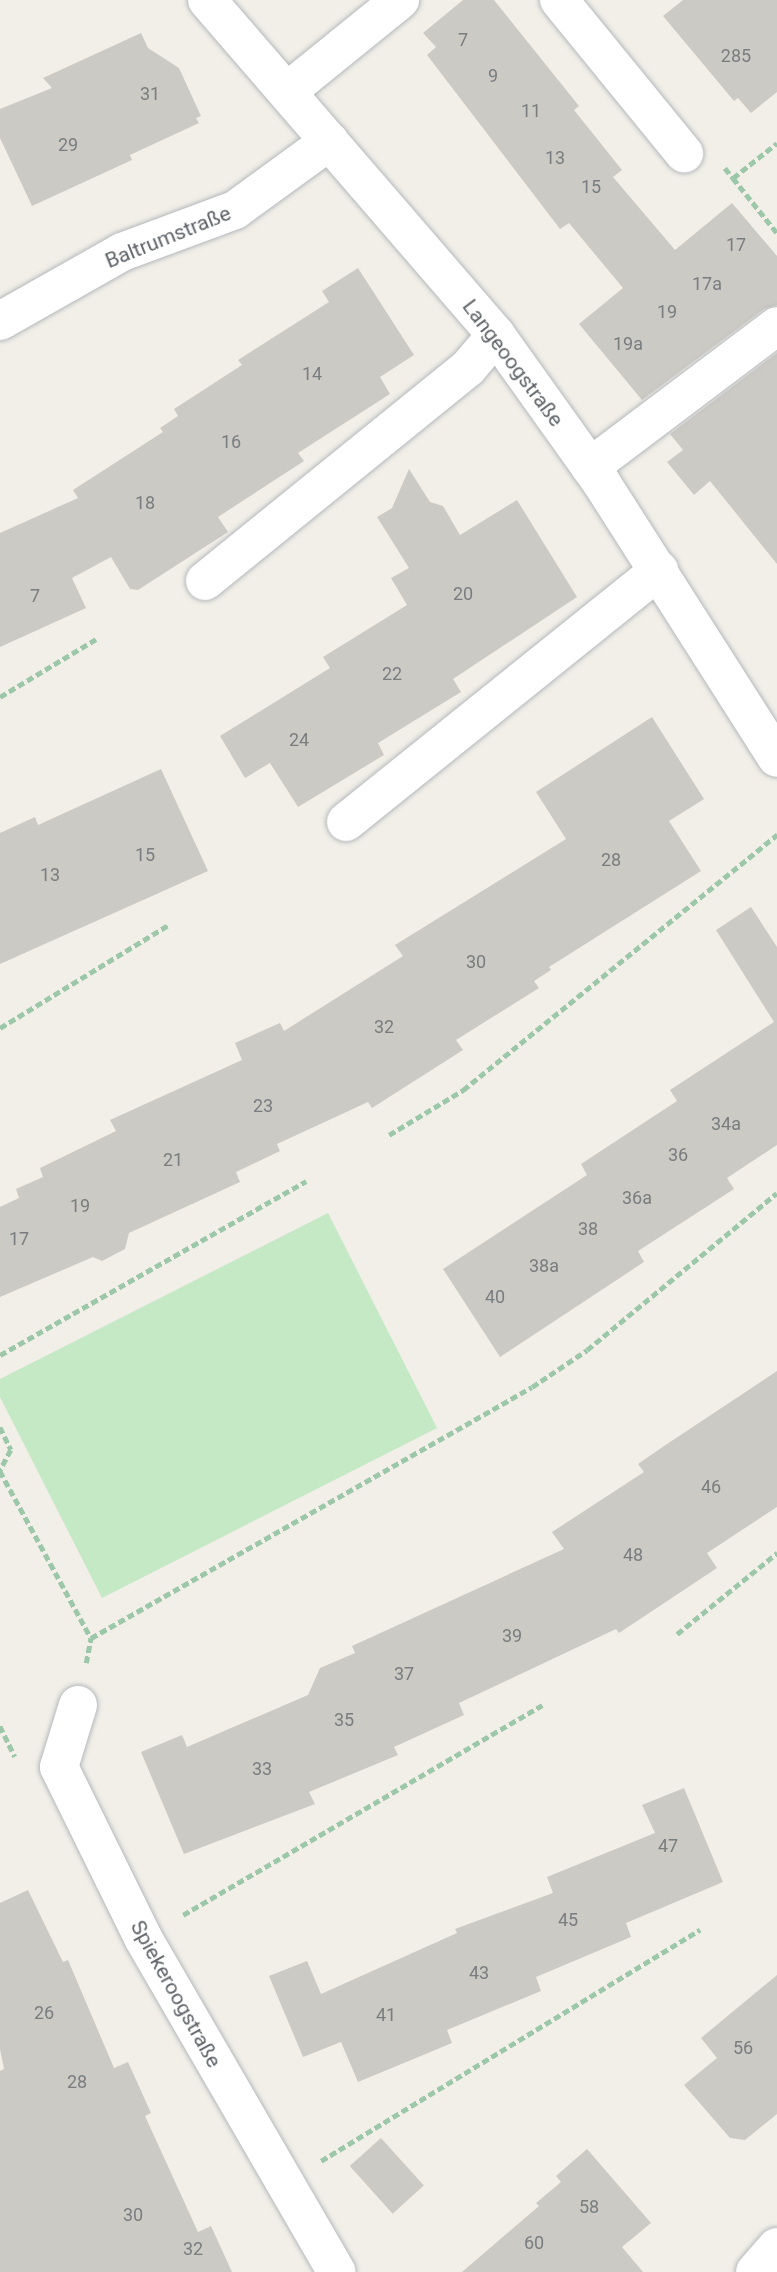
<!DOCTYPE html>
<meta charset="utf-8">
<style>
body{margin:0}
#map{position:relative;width:777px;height:2272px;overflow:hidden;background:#f1efe8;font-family:Roboto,sans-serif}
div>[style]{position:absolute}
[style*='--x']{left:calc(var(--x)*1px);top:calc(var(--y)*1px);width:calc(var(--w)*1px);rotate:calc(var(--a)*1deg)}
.green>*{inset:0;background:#c5e8c5}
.building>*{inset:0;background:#cccac5;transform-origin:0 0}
.path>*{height:4.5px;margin-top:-2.25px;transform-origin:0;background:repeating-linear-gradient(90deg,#9cc7a9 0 7px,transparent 0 10.5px)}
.roads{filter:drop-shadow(0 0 2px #b5b8bc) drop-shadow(0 0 2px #b5b8bc)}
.minor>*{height:38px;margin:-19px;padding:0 19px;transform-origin:19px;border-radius:19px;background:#fff}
span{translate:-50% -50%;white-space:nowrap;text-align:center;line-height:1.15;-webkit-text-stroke:5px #fff;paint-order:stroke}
.number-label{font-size:18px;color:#7a7d7f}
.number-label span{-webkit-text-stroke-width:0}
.street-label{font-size:21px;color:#5f6368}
</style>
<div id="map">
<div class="green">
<i style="clip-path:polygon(328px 1213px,437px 1428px,102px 1598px,0 1397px,0 1379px)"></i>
</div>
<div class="building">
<i style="clip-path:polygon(463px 0,494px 0,579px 106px,574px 110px,622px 170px,613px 177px,675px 250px,732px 203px,777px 256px,777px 305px,764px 309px,642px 400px,579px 324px,623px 288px,569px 223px,560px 229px,427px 55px,436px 47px,423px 33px)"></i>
<i style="clip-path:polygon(683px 0,777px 0,777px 92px,751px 113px,738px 98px,734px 101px,663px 16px)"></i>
<i style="clip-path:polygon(141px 33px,148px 48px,179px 68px,201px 116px,196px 118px,199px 123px,130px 155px,132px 160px,32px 206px,0 138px,0 109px,52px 88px,43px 78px)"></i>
<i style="clip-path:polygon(358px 268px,414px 355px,380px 377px,390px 394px,298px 453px,304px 461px,218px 517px,228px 532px,138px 590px,130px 589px,111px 557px,72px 578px,86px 608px,0 647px,0 533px,78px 498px,73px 490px,163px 432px,160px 428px,178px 416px,174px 409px,242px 365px,238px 360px,329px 302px,322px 291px)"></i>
<i style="clip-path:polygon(777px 353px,777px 564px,710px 481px,694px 495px,667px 462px,683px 450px,670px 434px)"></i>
<i style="clip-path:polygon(409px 469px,430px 502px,443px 506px,460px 535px,517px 500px,577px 597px,453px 679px,461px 692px,378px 743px,384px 755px,298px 807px,270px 763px,245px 778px,220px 736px,330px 668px,323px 657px,407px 605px,391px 578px,409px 568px,377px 517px,392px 508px)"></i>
<i style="clip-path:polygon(652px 717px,704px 799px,669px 821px,701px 871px,549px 967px,551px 970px,534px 981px,539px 988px,456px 1040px,463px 1050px,372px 1108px,368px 1102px,277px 1144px,280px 1151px,236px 1172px,240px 1182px,129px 1233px,125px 1249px,102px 1261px,93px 1257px,0 1297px,0 1207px,19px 1198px,16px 1189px,43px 1177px,40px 1168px,116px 1131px,110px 1120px,242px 1060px,235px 1043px,280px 1023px,284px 1031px,403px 956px,395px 945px,566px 839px,536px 792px)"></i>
<i style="clip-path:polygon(161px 769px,208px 871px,0 964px,0 833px,35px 817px,38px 825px)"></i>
<i style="clip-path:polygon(751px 907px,777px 947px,777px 1145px,727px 1178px,734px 1189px,638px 1251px,644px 1262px,500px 1357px,443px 1269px,587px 1175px,581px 1164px,677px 1101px,670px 1090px,774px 1022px,716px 930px)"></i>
<i style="clip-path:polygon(777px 1371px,777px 1507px,707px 1553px,717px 1568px,619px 1633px,616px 1629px,459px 1703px,464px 1715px,394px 1747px,398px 1755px,309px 1792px,315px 1804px,184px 1854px,141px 1752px,182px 1735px,187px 1747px,308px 1695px,320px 1668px,355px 1653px,352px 1646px,564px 1549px,552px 1532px,644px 1472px,638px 1464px,664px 1446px)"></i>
<i style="clip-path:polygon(684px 1788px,723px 1882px,626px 1923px,631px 1937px,536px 1977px,541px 1991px,447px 2030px,452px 2043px,358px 2082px,341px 2042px,303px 2057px,269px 1976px,307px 1961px,321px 1994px,457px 1933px,455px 1929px,553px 1893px,547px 1877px,655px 1833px,642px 1805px)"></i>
<i style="clip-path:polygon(28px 1890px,63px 1962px,68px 1960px,114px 2068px,128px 2062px,151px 2113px,145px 2116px,198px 2232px,211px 2226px,232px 2272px,0 2272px,0 2071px,4px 2069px,0 2049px,0 1903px)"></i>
<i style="clip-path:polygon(777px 1975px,777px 2114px,745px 2140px,730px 2138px,684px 2085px,717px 2058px,701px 2038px)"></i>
<i style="left:381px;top:2138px;width:64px;height:42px;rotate:48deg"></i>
<i style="clip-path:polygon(587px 2149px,651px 2223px,622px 2247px,643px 2272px,462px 2272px,539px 2206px,536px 2203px,561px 2182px,556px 2176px)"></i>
</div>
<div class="path">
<i style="--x:725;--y:168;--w:13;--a:51"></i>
<i style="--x:733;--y:178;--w:56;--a:-38.5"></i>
<i style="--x:733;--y:178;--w:70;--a:51.3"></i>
<i style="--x:0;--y:697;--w:112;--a:-31.1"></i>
<i style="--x:0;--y:1028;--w:197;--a:-31.5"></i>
<i style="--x:389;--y:1135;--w:87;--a:-31.3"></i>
<i style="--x:463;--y:1090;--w:405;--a:-39.1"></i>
<i style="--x:0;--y:1355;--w:352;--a:-29.6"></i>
<i style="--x:0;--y:1427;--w:25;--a:64"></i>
<i style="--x:11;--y:1450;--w:24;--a:118"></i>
<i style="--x:0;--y:1471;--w:190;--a:61.4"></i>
<i style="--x:91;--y:1638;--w:507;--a:-29.65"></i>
<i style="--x:532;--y:1387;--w:66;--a:-33.9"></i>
<i style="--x:587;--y:1350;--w:246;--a:-39.6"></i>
<i style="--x:677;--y:1634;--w:129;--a:-39"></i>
<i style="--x:86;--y:1663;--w:25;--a:-79"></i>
<i style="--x:0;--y:1726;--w:34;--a:64"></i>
<i style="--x:183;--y:1915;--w:416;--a:-30.3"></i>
<i style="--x:321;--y:2161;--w:444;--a:-31.4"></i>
</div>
<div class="roads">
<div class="minor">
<i style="--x:207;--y:0;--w:442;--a:49.2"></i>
<i style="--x:496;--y:335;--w:181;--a:54.5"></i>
<i style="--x:601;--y:482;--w:327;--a:57.5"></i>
<i style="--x:559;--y:0;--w:198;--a:50.8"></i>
<i style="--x:289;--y:90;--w:143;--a:-39"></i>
<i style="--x:0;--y:321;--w:140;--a:-29.5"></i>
<i style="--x:122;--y:252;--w:121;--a:-20.4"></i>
<i style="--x:235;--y:210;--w:117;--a:-36"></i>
<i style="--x:590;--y:467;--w:234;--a:-37"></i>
<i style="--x:205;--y:581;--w:338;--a:-39"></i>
<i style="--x:468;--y:368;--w:43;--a:-49.7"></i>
<i style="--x:346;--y:822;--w:402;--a:-38.8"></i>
<i style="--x:78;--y:1705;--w:65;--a:107"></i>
<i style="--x:59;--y:1767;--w:191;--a:63.8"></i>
<i style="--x:143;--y:1938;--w:386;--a:59.9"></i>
<i style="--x:755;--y:2272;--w:33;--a:-49"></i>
</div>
</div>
<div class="number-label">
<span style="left:463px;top:40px">7</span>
<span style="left:736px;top:56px">285</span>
<span style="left:493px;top:76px">9</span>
<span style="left:150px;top:94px">31</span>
<span style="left:531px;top:111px">11</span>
<span style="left:68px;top:145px">29</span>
<span style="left:555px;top:158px">13</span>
<span style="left:591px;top:187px">15</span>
<span style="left:736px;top:245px">17</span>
<span style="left:707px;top:284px">17a</span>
<span style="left:667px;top:312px">19</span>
<span style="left:628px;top:344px">19a</span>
<span style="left:312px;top:374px">14</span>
<span style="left:231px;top:442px">16</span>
<span style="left:145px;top:503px">18</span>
<span style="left:463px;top:594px">20</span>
<span style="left:35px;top:596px">7</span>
<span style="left:392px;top:674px">22</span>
<span style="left:299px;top:740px">24</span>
<span style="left:145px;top:855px">15</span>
<span style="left:611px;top:860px">28</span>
<span style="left:50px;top:875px">13</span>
<span style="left:476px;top:962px">30</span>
<span style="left:384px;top:1027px">32</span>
<span style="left:263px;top:1106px">23</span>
<span style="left:726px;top:1124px">34a</span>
<span style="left:678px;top:1155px">36</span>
<span style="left:173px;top:1160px">21</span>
<span style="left:637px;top:1198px">36a</span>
<span style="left:80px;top:1206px">19</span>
<span style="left:588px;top:1229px">38</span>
<span style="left:19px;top:1239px">17</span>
<span style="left:544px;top:1266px">38a</span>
<span style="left:495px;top:1297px">40</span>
<span style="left:711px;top:1487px">46</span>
<span style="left:633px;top:1555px">48</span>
<span style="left:512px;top:1636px">39</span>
<span style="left:404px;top:1674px">37</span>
<span style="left:344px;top:1720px">35</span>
<span style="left:262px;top:1769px">33</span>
<span style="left:668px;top:1846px">47</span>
<span style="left:568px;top:1920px">45</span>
<span style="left:479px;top:1973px">43</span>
<span style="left:44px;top:2013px">26</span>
<span style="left:386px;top:2015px">41</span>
<span style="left:743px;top:2048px">56</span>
<span style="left:77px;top:2082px">28</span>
<span style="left:589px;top:2207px">58</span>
<span style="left:133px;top:2215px">30</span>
<span style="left:534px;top:2243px">60</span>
<span style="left:193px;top:2249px">32</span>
</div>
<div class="street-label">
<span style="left:168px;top:237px;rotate:-22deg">Baltrumstraße</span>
<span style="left:513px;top:363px;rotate:53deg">Langeoogstraße</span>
<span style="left:176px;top:1994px;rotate:61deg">Spiekeroogstraße</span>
</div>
</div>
